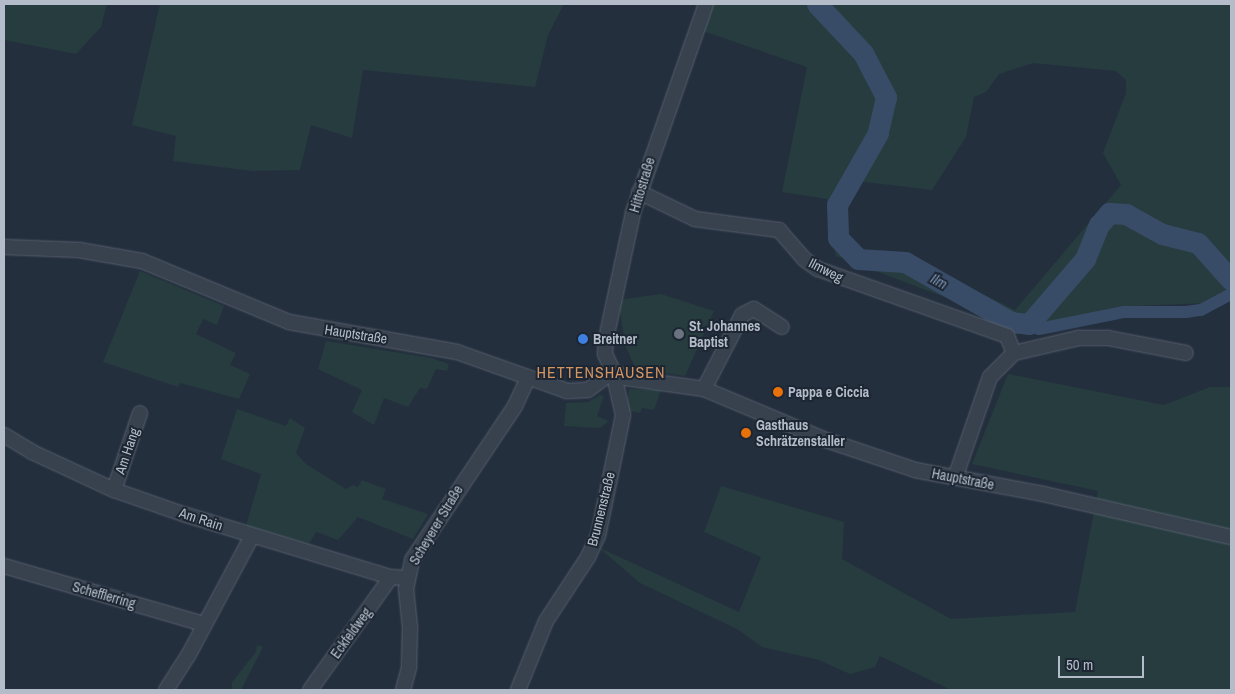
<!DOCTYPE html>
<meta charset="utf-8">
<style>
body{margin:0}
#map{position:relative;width:1235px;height:694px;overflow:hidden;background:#242f3e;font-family:"Archivo Narrow",sans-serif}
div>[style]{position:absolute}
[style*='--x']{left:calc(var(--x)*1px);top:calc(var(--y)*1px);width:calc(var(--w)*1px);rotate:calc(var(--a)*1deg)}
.green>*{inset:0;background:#263c3f}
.canal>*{height:12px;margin:-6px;padding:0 6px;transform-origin:6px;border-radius:6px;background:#394c67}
.river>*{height:21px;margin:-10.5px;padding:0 10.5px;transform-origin:10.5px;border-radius:10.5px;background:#394c67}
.roads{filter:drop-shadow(0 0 1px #565f6c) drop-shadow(0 0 1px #565f6c)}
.minor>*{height:14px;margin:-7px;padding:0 7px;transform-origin:7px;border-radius:7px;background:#38414e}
.dots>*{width:14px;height:14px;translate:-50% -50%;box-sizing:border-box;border:2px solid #1d2633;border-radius:50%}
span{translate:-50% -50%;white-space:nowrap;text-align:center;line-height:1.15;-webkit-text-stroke:4px #1d2633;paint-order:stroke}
.street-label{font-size:14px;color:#b4bcc9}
.poi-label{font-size:14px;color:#b4bcc9;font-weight:700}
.left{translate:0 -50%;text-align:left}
.water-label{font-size:15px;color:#7c92b1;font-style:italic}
.quarter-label{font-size:16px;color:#d59563;letter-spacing:1px}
.frame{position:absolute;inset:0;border:5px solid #b4bcc9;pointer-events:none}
.scale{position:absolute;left:1058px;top:656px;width:86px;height:22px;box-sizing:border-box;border:2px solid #b4bcc9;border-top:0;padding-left:6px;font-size:15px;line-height:18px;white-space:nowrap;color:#b4bcc9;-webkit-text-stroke:4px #1d2633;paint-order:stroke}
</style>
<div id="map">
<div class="green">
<i style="clip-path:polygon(4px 4px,107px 4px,101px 27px,76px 54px,4px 40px)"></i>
<i style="clip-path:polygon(160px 4px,564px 4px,548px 35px,535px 87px,363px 70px,352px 138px,311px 125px,300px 170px,252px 171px,173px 161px,176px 136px,132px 125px)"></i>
<i style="clip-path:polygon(evenodd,712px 4px,1231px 4px,1231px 294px,1212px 303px,1130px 306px,1029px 329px,836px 256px,827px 199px,782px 192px,807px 67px,703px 31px,712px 4px,1033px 63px,1116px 71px,1126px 80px,1126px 93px,1103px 153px,1121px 185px,1015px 310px,902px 254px,860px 253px,847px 240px,844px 200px,857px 181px,932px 190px,966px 137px,974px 97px,986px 92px,999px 74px,1033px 63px)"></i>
<i style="clip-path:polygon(140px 271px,224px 306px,217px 325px,203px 319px,196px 334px,236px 353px,230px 365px,250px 374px,239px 399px,180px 383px,178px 387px,103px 362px)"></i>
<i style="clip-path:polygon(661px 294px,714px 311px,685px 376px,636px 369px,626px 348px,618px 300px)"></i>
<i style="clip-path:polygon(326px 341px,431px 358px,449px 364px,447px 371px,436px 369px,427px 389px,420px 388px,408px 407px,384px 398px,374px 425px,352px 412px,362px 390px,318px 369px)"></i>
<i style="clip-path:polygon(1008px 374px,1164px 405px,1210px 387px,1231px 387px,1231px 690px,951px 690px,880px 656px,875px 667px,850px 674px,819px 660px,762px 647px,737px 629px,640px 583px,598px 547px,739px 612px,761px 557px,704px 532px,721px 486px,844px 522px,842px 559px,951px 619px,1075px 612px,1098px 491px,972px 464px)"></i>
<i style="clip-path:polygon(629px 389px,661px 390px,654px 410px,642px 408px,640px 413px,626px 410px)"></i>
<i style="clip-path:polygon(600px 395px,604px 396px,597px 416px,609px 421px,600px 428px,564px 426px,566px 403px,588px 402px)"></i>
<i style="clip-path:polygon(237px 409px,286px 426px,290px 418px,305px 428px,296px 453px,306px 464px,346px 489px,353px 485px,358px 487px,362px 480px,386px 489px,382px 499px,428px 514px,413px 539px,358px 517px,338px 540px,316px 532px,309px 544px,246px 526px,261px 474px,221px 459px)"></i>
<i style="clip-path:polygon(257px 645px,263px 647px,241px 690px,232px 690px,232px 682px,256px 652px)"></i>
</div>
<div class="canal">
<i style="--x:1029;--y:324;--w:11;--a:27"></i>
<i style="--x:1039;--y:329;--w:87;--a:-11.3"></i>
<i style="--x:1124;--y:312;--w:62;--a:0"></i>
<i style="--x:1186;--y:312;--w:15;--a:-8"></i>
<i style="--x:1201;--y:310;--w:34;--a:-28"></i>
</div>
<div class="river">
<i style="--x:817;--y:4;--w:67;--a:46.8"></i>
<i style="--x:863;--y:53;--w:50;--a:62.4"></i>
<i style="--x:886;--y:97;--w:37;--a:103"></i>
<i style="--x:878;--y:133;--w:83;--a:119.7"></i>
<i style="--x:837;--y:205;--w:33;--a:88"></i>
<i style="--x:838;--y:238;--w:29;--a:46"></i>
<i style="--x:858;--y:259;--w:47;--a:3.7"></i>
<i style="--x:905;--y:262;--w:122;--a:29.5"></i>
<i style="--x:1011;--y:322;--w:18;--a:6"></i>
<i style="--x:1029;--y:324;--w:86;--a:-49.3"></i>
<i style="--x:1085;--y:259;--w:37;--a:-68"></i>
<i style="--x:1099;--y:225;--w:16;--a:-50"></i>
<i style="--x:1109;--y:213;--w:17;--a:3"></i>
<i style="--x:1126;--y:214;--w:41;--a:29.1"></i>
<i style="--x:1162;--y:234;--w:37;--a:14"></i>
<i style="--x:1198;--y:243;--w:50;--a:48.3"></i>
</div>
<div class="roads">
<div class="minor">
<i style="--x:706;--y:4;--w:221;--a:109.3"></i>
<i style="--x:633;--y:213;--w:129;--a:102.1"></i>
<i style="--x:606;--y:339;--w:15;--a:94"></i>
<i style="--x:605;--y:354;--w:19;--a:65"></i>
<i style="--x:613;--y:371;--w:15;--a:28"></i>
<i style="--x:626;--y:378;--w:79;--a:8"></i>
<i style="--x:704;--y:389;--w:132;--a:22.7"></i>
<i style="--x:826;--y:440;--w:94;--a:18.6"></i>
<i style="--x:915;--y:470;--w:130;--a:10.6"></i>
<i style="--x:1043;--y:494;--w:193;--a:12.9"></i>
<i style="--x:639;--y:192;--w:62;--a:25.7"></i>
<i style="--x:695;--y:219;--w:85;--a:7.5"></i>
<i style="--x:779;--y:230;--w:38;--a:49"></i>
<i style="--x:804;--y:259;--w:17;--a:36"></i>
<i style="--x:818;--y:269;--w:201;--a:19.5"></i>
<i style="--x:1007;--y:336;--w:18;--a:68"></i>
<i style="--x:4;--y:247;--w:75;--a:2.3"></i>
<i style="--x:79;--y:250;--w:64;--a:9.9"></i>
<i style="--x:142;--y:261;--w:159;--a:22.5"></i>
<i style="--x:289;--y:322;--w:171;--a:10.1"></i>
<i style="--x:457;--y:352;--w:117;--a:19.5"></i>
<i style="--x:567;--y:391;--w:21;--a:-3"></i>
<i style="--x:588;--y:390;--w:31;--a:-37"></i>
<i style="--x:704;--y:389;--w:83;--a:-62.8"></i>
<i style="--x:742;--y:315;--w:13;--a:-27"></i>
<i style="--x:754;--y:309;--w:33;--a:33"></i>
<i style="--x:4;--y:435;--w:33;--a:31"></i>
<i style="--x:32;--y:452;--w:90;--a:24.9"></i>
<i style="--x:114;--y:490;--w:73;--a:19.2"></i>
<i style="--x:183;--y:514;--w:217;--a:16.9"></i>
<i style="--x:391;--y:577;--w:16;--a:4"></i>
<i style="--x:955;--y:478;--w:107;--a:-70.9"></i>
<i style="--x:990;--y:377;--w:34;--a:-45"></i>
<i style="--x:1014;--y:353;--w:67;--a:-13"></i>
<i style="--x:1079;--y:338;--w:29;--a:0"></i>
<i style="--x:1108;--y:338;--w:79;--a:10.9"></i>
<i style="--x:114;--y:490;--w:81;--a:-71.3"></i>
<i style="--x:4;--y:566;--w:208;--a:16.2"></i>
<i style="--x:166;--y:690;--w:43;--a:-57.4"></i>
<i style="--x:189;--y:654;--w:134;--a:-61.9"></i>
<i style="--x:310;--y:690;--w:139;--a:-54.4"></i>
<i style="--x:403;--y:690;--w:24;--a:-75"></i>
<i style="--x:409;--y:667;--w:40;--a:-88.6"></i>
<i style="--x:410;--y:627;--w:38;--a:-96"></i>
<i style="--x:406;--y:589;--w:30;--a:-78"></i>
<i style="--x:412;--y:560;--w:185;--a:-56.2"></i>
<i style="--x:515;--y:406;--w:31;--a:-65"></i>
<i style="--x:518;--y:690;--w:74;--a:-67.9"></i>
<i style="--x:546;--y:621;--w:77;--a:-56.7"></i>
<i style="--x:588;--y:557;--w:23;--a:-65"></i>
<i style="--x:598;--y:536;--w:124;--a:-78.3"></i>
<i style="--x:623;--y:415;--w:45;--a:-102.8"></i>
</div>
</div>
<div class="dots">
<i style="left:679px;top:334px;background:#6b7280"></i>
<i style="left:583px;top:339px;background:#3f7fe0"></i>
<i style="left:778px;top:392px;background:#e8710a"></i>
<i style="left:746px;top:433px;background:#e8710a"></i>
</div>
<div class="street-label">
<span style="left:642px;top:185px;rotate:-73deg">Hittostraße</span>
<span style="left:826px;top:270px;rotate:27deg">Ilmweg</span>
<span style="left:356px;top:334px;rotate:9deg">Hauptstraße</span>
<span style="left:127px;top:451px;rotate:-71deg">Am Hang</span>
<span style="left:963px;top:479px;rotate:11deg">Hauptstraße</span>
<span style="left:601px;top:509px;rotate:-76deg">Brunnenstraße</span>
<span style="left:201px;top:519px;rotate:18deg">Am Rain</span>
<span style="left:436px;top:525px;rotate:-59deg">Scheyerer Straße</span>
<span style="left:104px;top:595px;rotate:16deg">Schefflerring</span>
<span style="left:351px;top:633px;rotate:-54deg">Eckfeldweg</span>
</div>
<div class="poi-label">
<span class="left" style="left:689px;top:334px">St. Johannes<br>Baptist</span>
<span class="left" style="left:593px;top:339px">Breitner</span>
<span class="left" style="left:788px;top:392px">Pappa e Ciccia</span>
<span class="left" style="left:756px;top:433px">Gasthaus<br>Schrätzenstaller</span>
</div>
<div class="water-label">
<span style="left:939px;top:281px;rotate:29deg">Ilm</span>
</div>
<div class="quarter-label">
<span style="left:601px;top:372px">HETTENSHAUSEN</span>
</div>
<div class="frame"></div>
<div class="scale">50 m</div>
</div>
